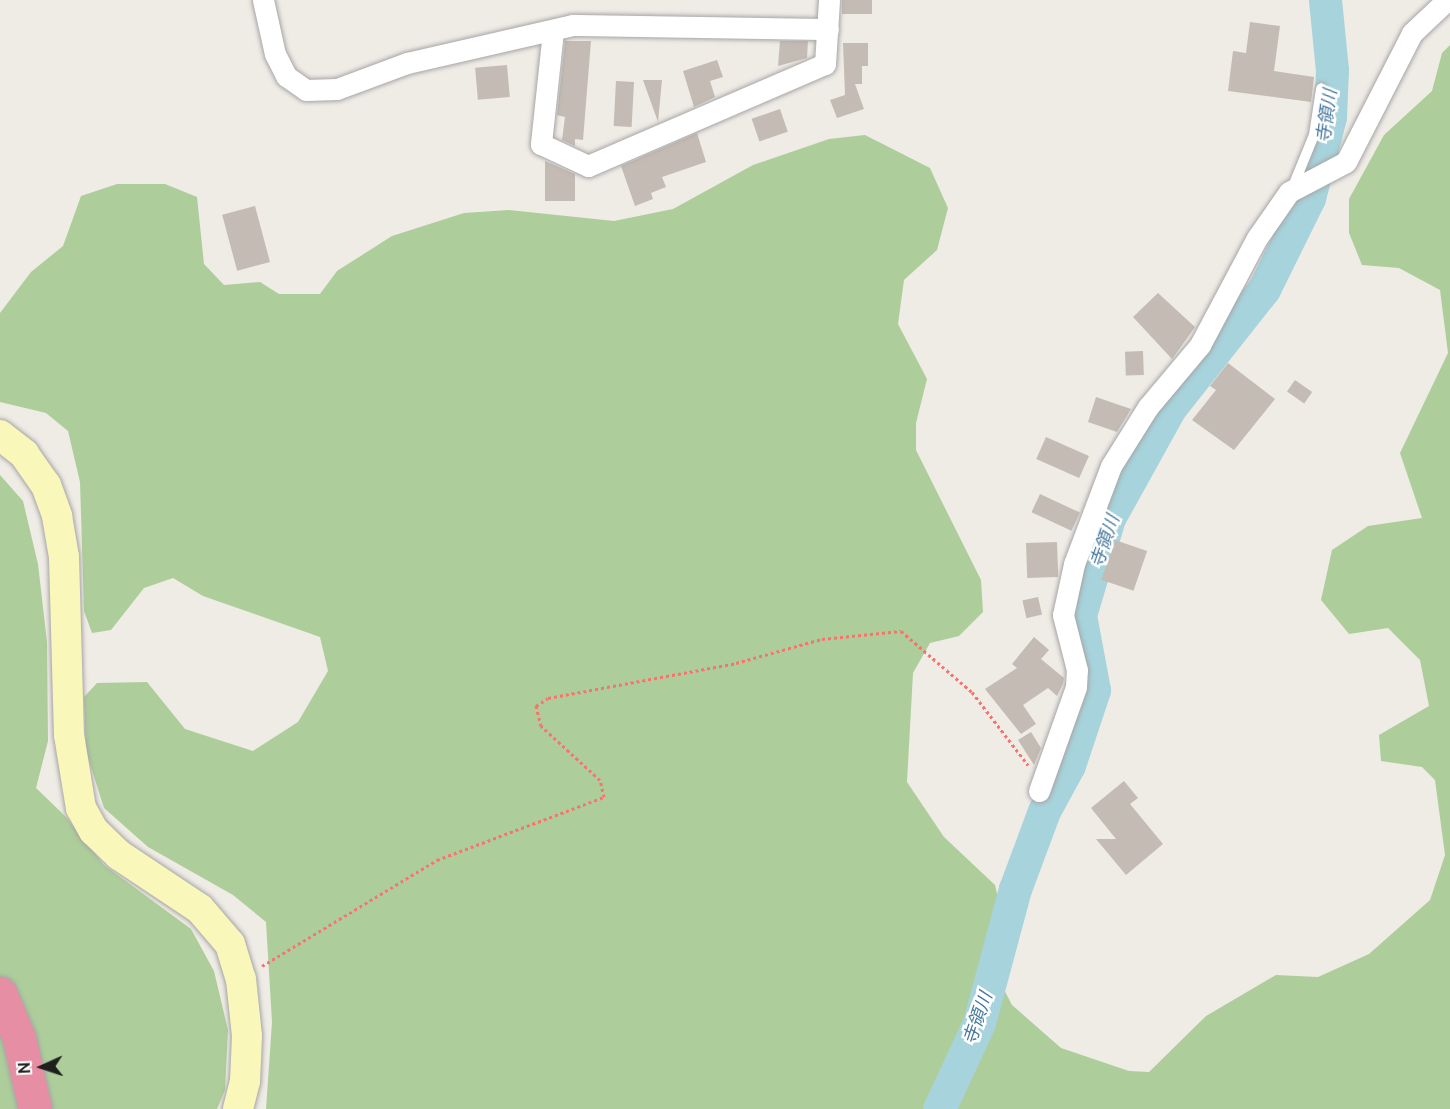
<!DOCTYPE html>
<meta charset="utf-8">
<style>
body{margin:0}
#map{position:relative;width:1450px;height:1109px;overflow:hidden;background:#efebe5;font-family:Ubuntu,"Noto Sans JP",sans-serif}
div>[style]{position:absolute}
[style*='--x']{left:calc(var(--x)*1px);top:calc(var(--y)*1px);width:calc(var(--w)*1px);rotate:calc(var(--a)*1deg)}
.forest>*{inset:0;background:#adce9a}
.river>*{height:33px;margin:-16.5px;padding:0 16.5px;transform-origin:16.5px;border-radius:16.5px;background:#a6d3dc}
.building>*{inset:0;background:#c4bbb4;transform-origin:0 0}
.path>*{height:3px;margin-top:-1.5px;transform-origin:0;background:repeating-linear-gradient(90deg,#f8736e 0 3px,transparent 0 6px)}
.roads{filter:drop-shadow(0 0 2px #a6a6a6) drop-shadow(0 0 2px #a6a6a6)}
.lane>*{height:10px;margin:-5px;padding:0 5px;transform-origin:5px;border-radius:5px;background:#fff}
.street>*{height:21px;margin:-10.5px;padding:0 10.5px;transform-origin:10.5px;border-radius:10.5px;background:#fff}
.secondary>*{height:30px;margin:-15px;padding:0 15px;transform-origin:15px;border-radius:15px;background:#f9f8ba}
.highway>*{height:33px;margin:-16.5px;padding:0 16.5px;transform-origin:16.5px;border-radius:16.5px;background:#e58ea4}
span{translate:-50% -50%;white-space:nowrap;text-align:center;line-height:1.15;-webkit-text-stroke:5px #fff;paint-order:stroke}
.water-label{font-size:18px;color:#46789d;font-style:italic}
.north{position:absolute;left:12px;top:1037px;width:60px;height:60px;-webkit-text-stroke:4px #fff;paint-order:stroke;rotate:267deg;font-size:16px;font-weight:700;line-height:24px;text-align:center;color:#1f1f1f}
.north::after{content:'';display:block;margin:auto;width:21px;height:27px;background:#1f1f1f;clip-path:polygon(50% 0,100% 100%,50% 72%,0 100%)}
</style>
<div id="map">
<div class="forest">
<i style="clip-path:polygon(1450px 45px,1450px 1109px,266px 1109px,272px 1022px,266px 922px,233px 895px,148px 847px,104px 808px,86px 751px,84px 697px,97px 683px,147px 682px,185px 729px,253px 751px,298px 722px,328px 671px,320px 637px,203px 596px,173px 578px,144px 588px,111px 630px,92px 633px,84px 611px,80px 482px,68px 431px,46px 413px,0 402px,0 313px,31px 272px,63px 246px,81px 196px,117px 184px,165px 184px,197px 197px,204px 264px,224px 285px,260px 282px,279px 294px,320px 294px,337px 271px,392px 236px,464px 213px,509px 210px,614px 221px,673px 209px,753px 165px,829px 139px,865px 135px,930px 168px,948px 208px,937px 250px,904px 280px,898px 324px,927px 379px,916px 423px,916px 450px,981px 580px,983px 612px,959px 636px,930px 643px,913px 673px,907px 782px,944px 837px,995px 885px,1001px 911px,990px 963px,1012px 1005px,1061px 1048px,1129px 1071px,1149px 1072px,1206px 1016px,1276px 975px,1318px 977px,1369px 954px,1430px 900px,1445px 855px,1435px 780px,1422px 767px,1381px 761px,1379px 735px,1429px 706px,1420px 660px,1388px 628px,1349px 634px,1321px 600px,1332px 550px,1368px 526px,1422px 518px,1400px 453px,1448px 353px,1440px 290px,1399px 268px,1362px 265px,1349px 233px,1349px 199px,1384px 135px,1432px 91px,1442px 53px)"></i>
<i style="clip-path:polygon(0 475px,23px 501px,38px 564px,47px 642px,48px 741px,36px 788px,66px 817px,104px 865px,191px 929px,214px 971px,228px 1030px,225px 1090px,217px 1109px,0 1109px)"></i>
</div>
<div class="river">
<i style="--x:939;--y:1109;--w:95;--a:-65.1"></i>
<i style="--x:979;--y:1023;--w:139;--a:-75"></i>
<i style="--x:1015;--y:889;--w:83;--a:-69.6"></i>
<i style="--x:1044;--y:811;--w:52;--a:-61.5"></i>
<i style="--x:1069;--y:765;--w:79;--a:-71.6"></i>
<i style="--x:1094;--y:690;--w:76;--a:-100.6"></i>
<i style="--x:1080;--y:615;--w:101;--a:-73.4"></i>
<i style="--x:1109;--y:518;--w:126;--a:-61"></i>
<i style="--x:1170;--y:408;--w:152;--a:-51.7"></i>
<i style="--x:1264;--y:289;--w:102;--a:-63.7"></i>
<i style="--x:1309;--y:198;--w:84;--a:-75.5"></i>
<i style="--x:1330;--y:117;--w:47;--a:-87.6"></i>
<i style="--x:1332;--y:70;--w:70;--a:-95.7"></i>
</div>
<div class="building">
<i style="left:842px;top:0;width:30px;height:14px"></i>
<i style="clip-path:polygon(1250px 22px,1280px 26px,1274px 71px,1314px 77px,1311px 102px,1228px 91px,1233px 51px,1246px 53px)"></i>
<i style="clip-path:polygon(565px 41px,591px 41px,583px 140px,575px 139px,575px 146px,562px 140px,565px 117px,557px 115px)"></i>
<i style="clip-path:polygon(780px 41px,808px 41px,807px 58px,778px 66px)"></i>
<i style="clip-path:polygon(843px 43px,868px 43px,868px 66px,862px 66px,862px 84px,855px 84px,864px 109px,837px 118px,830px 100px,845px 95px)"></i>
<i style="clip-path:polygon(717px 60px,723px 77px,710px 81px,715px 97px,694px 107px,683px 71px)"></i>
<i style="left:507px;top:65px;width:32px;height:32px;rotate:85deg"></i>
<i style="clip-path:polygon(643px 80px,662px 80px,658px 122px)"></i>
<i style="left:616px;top:81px;width:18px;height:45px;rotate:3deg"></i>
<i style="left:780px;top:109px;width:24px;height:30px;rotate:71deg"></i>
<i style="clip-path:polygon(697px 133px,706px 162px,662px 177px,666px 187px,651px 193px,653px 199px,635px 206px,621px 166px)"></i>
<i style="clip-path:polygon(545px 161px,575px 174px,575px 201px,545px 201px)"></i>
<i style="left:255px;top:206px;width:58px;height:34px;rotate:75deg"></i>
<i style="clip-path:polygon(1158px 293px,1195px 327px,1172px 359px,1133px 317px)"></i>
<i style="left:1143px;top:351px;width:24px;height:18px;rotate:88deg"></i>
<i style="clip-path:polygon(1228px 363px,1275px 399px,1234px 450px,1192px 420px,1216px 390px,1210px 386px)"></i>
<i style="left:1295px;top:380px;width:21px;height:14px;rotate:35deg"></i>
<i style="clip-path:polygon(1096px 397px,1131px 409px,1117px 432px,1088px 422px)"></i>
<i style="left:1046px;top:437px;width:47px;height:24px;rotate:24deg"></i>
<i style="left:1040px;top:494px;width:44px;height:20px;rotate:25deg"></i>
<i style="left:1115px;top:540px;width:34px;height:42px;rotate:19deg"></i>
<i style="left:1057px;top:542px;width:35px;height:31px;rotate:88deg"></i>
<i style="left:1038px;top:597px;width:18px;height:16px;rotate:77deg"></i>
<i style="clip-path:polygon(1034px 637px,1049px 650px,1041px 659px,1064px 678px,1063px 684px,1057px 696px,1048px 688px,1023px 705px,1036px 724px,1021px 734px,985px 689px,1017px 668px,1012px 664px)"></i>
<i style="clip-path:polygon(1031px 732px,1041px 748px,1034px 765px,1018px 740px)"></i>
<i style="clip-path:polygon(1124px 781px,1138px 798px,1130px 804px,1163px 844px,1126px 875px,1096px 839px,1116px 839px,1091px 808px)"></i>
</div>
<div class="path">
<i style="--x:262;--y:966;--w:205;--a:-31.2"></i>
<i style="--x:437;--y:860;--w:178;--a:-20.7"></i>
<i style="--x:604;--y:797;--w:17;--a:-103"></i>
<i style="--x:600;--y:780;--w:80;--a:-137.5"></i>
<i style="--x:541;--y:726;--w:21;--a:-104"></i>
<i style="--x:536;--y:706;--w:14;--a:-34"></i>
<i style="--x:548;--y:698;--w:191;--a:-10.5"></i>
<i style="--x:736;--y:663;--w:89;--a:-15.6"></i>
<i style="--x:822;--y:639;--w:79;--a:-5.8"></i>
<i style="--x:901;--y:631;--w:94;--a:40.7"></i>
<i style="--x:972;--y:692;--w:92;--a:52.5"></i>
</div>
<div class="roads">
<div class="lane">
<i style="--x:1294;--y:184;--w:53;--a:-67.8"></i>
<i style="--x:1314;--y:135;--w:47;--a:-81.3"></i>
</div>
<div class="street">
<i style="--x:263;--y:0;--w:55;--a:77.5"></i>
<i style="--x:275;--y:54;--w:25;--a:63"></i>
<i style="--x:286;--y:76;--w:24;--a:35"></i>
<i style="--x:306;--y:90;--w:31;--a:-2"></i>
<i style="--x:337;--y:89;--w:75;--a:-20.4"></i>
<i style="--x:407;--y:63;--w:170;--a:-12.9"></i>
<i style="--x:573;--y:25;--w:255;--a:0.9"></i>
<i style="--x:553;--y:31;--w:114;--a:96.1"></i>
<i style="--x:541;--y:144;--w:52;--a:25.1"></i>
<i style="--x:588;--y:166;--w:258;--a:-23.3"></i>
<i style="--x:825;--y:64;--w:64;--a:-86.4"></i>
<i style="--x:1039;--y:791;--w:110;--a:-70.4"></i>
<i style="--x:1076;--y:687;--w:17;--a:-87"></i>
<i style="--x:1077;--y:670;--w:57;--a:-104.3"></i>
<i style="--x:1063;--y:615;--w:52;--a:-77.8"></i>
<i style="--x:1074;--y:564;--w:105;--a:-69.3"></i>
<i style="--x:1111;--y:466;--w:70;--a:-57.9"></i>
<i style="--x:1148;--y:407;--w:81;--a:-50"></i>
<i style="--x:1200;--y:345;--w:121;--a:-62"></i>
<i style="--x:1257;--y:238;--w:56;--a:-55.2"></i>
<i style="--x:1289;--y:192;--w:64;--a:-27.8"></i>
<i style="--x:1346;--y:162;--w:145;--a:-62.9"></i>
<i style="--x:1412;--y:33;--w:48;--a:-43.3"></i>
</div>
<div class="secondary">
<i style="--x:0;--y:435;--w:31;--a:38"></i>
<i style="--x:24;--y:454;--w:38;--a:55"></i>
<i style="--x:46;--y:485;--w:33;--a:70"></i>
<i style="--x:57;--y:516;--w:42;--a:80.3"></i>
<i style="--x:64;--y:557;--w:178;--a:88.4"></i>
<i style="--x:69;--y:735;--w:74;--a:80.7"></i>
<i style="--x:81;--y:808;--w:26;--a:61"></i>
<i style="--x:94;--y:831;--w:35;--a:44"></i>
<i style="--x:119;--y:855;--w:97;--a:33.7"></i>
<i style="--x:200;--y:909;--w:46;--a:49.4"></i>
<i style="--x:230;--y:944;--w:37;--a:73"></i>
<i style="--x:241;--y:979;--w:57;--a:84"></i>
<i style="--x:247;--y:1036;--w:45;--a:92.5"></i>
<i style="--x:245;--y:1081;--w:29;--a:104"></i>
</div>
<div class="highway">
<i style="--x:0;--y:993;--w:49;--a:67.1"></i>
<i style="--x:19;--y:1038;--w:73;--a:77.3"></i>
</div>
</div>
<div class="water-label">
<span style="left:1326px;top:116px;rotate:-82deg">寺領川</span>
<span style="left:1104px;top:541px;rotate:-71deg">寺領川</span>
<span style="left:977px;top:1018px;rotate:-71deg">寺領川</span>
</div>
<div class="north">N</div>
</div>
